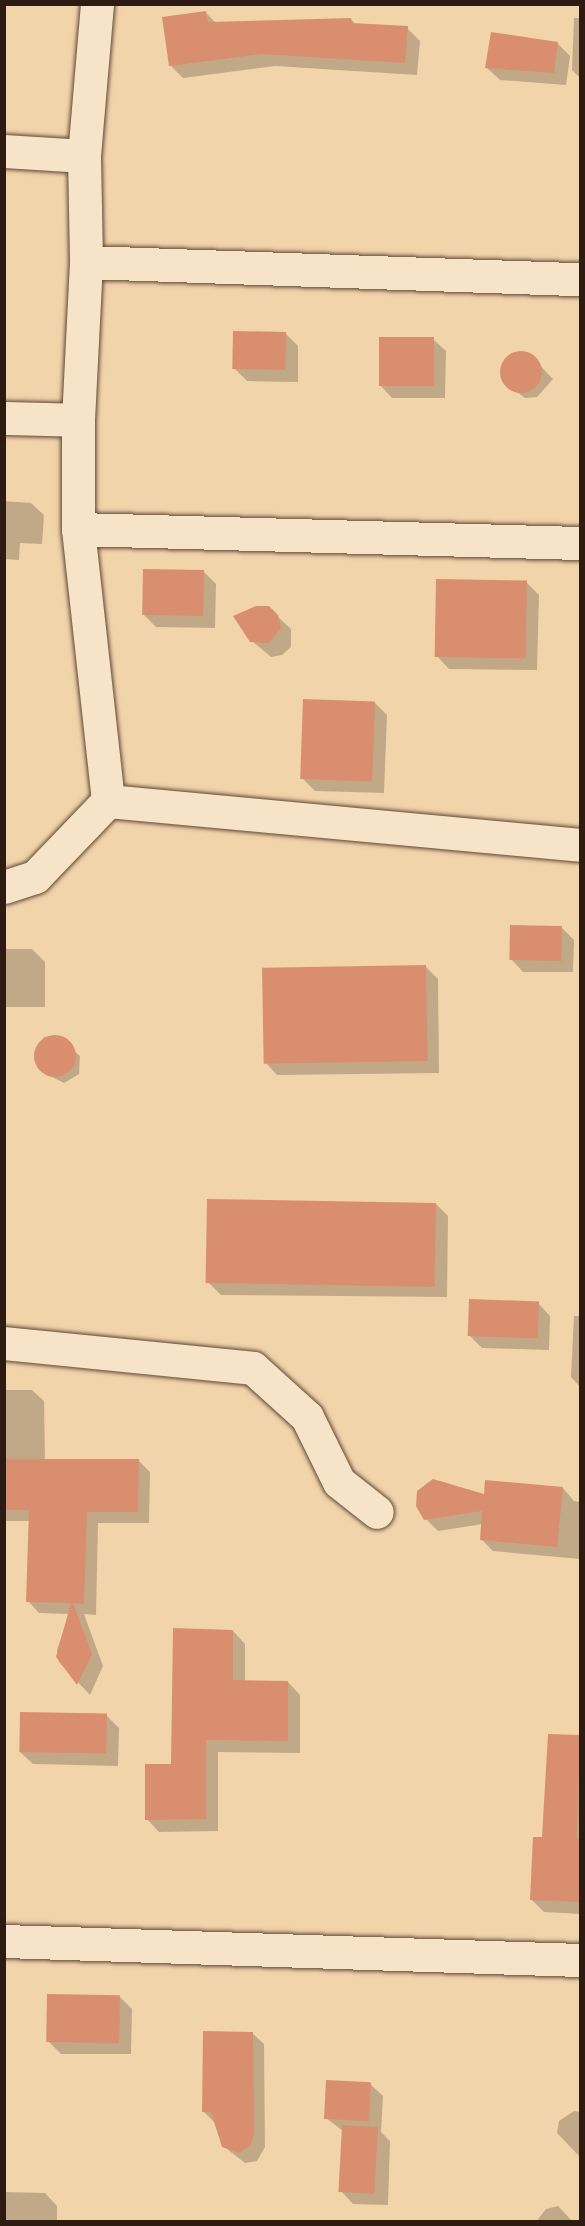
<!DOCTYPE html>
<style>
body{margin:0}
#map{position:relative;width:585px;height:2226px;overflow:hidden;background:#f2d4aa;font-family:Alegreya,serif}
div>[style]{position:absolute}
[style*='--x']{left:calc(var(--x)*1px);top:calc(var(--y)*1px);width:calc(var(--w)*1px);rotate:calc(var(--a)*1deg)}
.shadow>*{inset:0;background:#0003}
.building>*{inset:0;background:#da8e70;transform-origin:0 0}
.round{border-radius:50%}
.roads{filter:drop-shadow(0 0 2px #5e4837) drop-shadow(0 0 2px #5e4837)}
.street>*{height:33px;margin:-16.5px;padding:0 16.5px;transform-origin:16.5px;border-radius:16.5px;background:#f7e3c8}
span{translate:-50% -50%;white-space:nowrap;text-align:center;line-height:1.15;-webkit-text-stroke:6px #f7e3c8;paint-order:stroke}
.frame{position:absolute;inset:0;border:6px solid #2d1a11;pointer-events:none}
</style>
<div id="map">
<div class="shadow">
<i style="clip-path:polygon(206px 13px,216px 23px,351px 19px,356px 25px,407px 28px,420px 41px,417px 75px,275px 66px,183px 78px,170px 65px)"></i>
<i style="clip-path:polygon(574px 18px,580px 18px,580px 78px,572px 70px)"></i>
<i style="clip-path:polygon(557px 43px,570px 56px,566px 85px,500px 80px,487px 68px)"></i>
<i style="clip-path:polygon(285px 333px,298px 346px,298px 382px,247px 381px,234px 368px)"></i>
<i style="clip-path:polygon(433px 339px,446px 351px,445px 398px,392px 398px,380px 385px)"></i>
<i style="clip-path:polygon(516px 353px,529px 354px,553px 379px,537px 397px,525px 398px,506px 384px,503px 365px)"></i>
<i style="clip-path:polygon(4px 501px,31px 503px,44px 515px,42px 544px,20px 543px,19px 560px,4px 559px)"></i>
<i style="clip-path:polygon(204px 572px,216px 584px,215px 628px,156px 627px,143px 614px)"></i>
<i style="clip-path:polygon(526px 582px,539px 595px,537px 670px,449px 669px,437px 656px)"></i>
<i style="clip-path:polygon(277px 616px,291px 629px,291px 647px,282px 655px,271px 657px,246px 636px)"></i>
<i style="clip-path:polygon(374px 702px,387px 715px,384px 793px,315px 791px,302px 778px)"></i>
<i style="clip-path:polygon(561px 927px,574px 940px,573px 972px,523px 972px,511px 959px)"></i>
<i style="clip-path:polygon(4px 949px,32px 949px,45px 962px,45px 1007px,4px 1007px)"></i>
<i style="clip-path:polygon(425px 966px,438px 979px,439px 1073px,277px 1075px,265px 1062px)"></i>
<i style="clip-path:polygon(44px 1037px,58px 1037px,80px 1056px,79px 1074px,64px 1083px,44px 1073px,37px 1062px,37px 1049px)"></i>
<i style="clip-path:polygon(435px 1203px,448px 1216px,447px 1297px,221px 1295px,208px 1282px)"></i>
<i style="clip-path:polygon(538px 1303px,550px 1316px,549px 1350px,482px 1348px,469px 1335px)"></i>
<i style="clip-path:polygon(574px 1316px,580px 1316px,580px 1387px,571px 1377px)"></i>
<i style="clip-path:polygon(4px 1390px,32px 1390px,44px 1401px,45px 1460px,138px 1460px,150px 1472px,149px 1523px,98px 1523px,96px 1615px,84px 1614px,103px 1666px,90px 1695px,59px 1662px,57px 1650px,69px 1614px,39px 1613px,28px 1601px,30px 1521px,4px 1521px)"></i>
<i style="clip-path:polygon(440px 1481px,485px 1496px,563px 1488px,574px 1501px,580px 1502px,580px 1559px,493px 1551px,481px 1539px,483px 1524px,438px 1531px,426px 1519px,418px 1492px,427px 1483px)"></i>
<i style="clip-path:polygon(233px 1631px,245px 1644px,245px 1681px,288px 1682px,300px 1695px,300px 1753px,218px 1752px,218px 1831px,159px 1832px,147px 1819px)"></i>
<i style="clip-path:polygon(106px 1715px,119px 1728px,118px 1766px,33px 1764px,20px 1752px)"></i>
<i style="clip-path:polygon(550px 1735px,580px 1737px,580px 1914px,544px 1912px,531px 1899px,544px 1839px)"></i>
<i style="clip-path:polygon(119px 1996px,132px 2009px,131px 2054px,61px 2054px,48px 2041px)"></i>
<i style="clip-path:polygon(252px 2033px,264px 2044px,265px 2147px,257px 2161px,245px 2163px,223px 2146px,214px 2122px,203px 2111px)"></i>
<i style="clip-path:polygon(370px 2084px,383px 2096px,381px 2132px,390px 2141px,388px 2205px,353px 2204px,341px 2191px,343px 2131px,326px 2118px)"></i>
<i style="clip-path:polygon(574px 2111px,580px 2112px,580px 2157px,557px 2133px,559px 2121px)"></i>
<i style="clip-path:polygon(4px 2192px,45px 2193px,57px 2206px,57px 2222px,4px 2222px)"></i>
<i style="clip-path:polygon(558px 2206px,573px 2222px,536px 2222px,546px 2209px)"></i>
</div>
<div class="building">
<i style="clip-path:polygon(206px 11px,208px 22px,351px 18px,352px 23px,408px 26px,405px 63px,261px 54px,169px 66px,162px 17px)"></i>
<i style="clip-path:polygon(491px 32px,558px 42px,554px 73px,485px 68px)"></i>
<i style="left:233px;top:331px;width:53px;height:38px;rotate:1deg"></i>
<i style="left:379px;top:337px;width:55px;height:49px"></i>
<i class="round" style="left:500px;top:351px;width:42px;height:42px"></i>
<i style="left:143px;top:569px;width:61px;height:46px;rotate:1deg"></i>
<i style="left:436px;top:579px;width:91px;height:78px;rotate:1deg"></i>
<i style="clip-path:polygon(256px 606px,269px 606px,278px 615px,281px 628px,269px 643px,250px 642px,233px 616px)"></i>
<i style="left:303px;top:699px;width:72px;height:80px;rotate:2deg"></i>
<i style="left:510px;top:925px;width:52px;height:35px;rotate:1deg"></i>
<i style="left:426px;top:965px;width:96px;height:164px;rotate:89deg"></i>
<i class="round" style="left:34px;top:1035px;width:42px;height:42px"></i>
<i style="left:207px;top:1199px;width:229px;height:84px;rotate:1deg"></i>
<i style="left:469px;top:1299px;width:70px;height:37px;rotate:2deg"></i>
<i style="clip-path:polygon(4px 1459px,139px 1459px,138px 1512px,87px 1512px,84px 1604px,73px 1603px,92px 1654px,77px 1685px,56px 1657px,71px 1603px,26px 1602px,29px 1510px,4px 1510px)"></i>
<i style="clip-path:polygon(433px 1479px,484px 1494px,485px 1480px,563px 1487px,557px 1547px,480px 1540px,482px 1511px,424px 1520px,416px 1506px,417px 1491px)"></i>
<i style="clip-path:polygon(173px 1628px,233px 1630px,233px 1680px,288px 1681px,288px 1741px,206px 1740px,206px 1819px,145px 1820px,145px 1764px,171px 1764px)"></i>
<i style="left:20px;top:1712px;width:87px;height:40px;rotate:1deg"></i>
<i style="clip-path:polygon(548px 1734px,580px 1735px,577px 1839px,580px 1839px,580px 1902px,530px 1900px,533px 1837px,542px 1837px)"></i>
<i style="left:47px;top:1994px;width:73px;height:48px;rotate:1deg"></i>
<i style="clip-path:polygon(203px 2031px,253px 2032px,254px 2135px,250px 2146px,239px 2153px,222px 2147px,211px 2112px,202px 2112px)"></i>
<i style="left:326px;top:2080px;width:45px;height:39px;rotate:3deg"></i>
<i style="left:342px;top:2125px;width:36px;height:67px;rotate:3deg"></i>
</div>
<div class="roads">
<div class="street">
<i style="--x:97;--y:4;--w:153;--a:94.9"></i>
<i style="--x:84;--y:156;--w:106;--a:88.9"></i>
<i style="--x:86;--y:262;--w:158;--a:92.9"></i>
<i style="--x:78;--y:420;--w:109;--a:90"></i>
<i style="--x:78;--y:529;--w:274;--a:83.7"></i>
<i style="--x:4;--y:151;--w:80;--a:3.6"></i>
<i style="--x:86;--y:262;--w:494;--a:2"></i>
<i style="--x:4;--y:418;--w:74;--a:1.5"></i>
<i style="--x:78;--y:529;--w:502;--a:1.6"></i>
<i style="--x:108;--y:801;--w:474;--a:5.3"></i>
<i style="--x:4;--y:887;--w:33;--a:-18"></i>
<i style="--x:35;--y:877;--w:105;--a:-46.2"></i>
<i style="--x:4;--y:1343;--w:250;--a:5.7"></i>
<i style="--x:253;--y:1368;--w:73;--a:42.2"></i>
<i style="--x:307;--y:1417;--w:72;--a:63.8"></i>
<i style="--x:339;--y:1482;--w:48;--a:38.3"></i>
<i style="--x:4;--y:1941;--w:576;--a:1.89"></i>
</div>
</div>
<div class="frame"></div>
</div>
